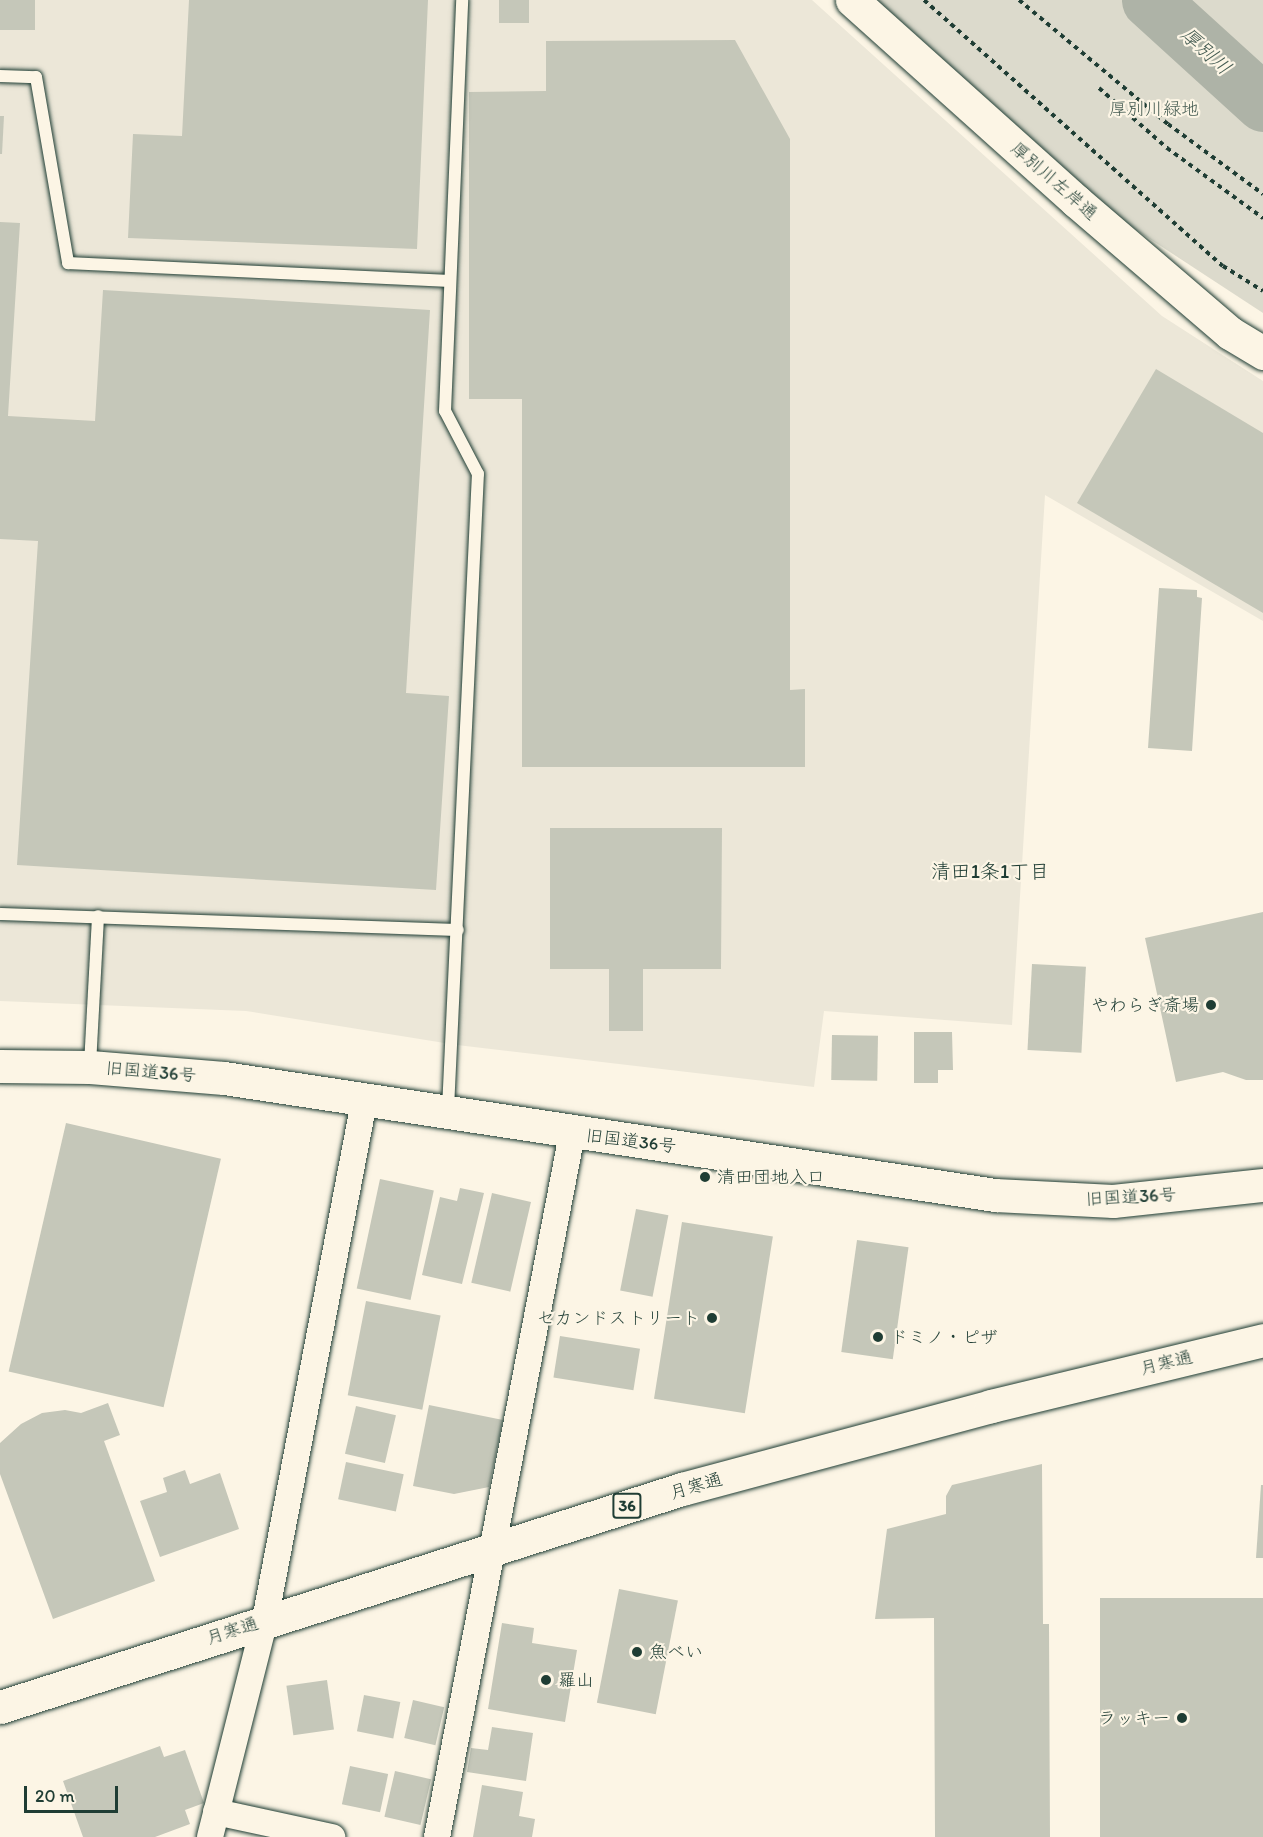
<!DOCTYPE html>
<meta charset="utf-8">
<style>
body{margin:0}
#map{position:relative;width:1263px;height:1837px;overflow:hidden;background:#fcf5e5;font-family:Itim,"Klee One",sans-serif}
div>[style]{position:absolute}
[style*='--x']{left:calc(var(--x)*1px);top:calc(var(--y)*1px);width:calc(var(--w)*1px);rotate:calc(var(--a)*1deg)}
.built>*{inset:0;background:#ece7d8}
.green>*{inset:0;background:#dcdacc}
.river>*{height:57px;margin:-28.5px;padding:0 28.5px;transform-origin:28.5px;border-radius:28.5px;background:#aeb3a7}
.building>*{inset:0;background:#c5c7b9;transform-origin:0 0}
.path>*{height:4px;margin-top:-2px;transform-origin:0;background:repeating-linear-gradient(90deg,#1f3d34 0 4.5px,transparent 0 9px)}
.roads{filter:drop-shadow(0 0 2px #1f3d34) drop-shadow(0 0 2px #1f3d34)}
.lane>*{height:12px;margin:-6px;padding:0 6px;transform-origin:6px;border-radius:6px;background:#fcf5e5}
.street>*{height:26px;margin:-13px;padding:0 13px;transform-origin:13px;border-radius:13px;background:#fcf5e5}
.secondary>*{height:33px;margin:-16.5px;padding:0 16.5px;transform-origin:16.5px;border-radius:16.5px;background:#fcf5e5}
.highway>*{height:33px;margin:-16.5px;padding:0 16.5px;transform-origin:16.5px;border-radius:16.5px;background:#fcf5e5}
.dots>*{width:16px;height:16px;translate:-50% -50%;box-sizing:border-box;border:3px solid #fcf5e5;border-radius:50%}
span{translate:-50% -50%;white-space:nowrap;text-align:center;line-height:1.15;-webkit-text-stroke:4.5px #fcf5e5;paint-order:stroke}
.shield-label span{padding:2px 4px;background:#fcf5e5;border:2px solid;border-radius:4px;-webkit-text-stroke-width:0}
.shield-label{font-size:16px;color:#1f3d34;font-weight:700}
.park-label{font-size:18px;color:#455c52}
.street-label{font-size:18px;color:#1f3d34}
.poi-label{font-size:18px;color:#1f3d34}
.right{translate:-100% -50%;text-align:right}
.left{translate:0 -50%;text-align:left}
.water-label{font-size:20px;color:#435a51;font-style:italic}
.neighbourhood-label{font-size:20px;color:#1f3d34}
.scale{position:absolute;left:24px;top:1786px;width:94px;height:27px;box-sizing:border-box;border:3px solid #1f3d34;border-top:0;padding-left:8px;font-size:18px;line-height:21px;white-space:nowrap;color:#1f3d34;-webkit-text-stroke:4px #fcf5e5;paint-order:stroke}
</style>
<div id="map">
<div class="built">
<i style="clip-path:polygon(0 0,812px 0,1162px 316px,1263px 381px,1263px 621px,1045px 495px,1012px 1025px,824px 1011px,814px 1087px,457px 1045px,246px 1011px,0 1001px)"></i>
</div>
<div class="green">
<i style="clip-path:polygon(869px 0,1263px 0,1263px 313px,1095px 203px)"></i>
</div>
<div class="river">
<i style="--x:1150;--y:0;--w:153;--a:42.3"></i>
</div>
<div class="building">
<i style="left:0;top:0;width:35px;height:30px"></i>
<i style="clip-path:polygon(189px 0,428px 0,417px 249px,128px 238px,133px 134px,182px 136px)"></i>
<i style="left:499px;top:0;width:30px;height:23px"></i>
<i style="clip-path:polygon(735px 40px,790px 139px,790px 690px,805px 689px,805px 767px,522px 767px,522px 399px,469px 399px,469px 92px,546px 91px,546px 41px)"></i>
<i style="clip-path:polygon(0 116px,4px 116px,2px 154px,0 154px)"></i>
<i style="clip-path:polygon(0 222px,20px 223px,8px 416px,95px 421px,103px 290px,430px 310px,406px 693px,449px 696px,436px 890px,17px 865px,38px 541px,0 539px)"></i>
<i style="clip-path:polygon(1156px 369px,1263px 433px,1263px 613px,1077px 503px)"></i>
<i style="clip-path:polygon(1159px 588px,1197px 590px,1197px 597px,1202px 598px,1192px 751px,1148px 748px)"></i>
<i style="clip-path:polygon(550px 828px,722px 828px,721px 969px,643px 969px,643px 1031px,609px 1031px,609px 969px,550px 969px)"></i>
<i style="clip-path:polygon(1263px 912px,1263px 1080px,1246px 1080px,1223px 1072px,1176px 1082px,1145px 938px)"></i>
<i style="left:1032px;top:964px;width:54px;height:86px;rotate:3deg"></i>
<i style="clip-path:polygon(914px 1032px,952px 1032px,953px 1070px,938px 1070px,938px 1083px,914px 1083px)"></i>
<i style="left:832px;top:1035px;width:46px;height:45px;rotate:1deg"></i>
<i style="left:66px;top:1123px;width:159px;height:255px;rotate:13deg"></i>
<i style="left:380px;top:1179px;width:55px;height:112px;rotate:12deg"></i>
<i style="clip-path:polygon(460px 1188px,484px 1193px,462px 1284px,422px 1275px,440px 1197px,457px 1201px)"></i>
<i style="left:492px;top:1193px;width:40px;height:92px;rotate:13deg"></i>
<i style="left:636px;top:1209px;width:33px;height:83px;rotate:11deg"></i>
<i style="left:682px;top:1222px;width:92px;height:179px;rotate:9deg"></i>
<i style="left:857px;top:1240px;width:52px;height:113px;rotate:8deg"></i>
<i style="left:366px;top:1301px;width:76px;height:96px;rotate:11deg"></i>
<i style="left:560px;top:1336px;width:81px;height:42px;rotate:9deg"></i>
<i style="clip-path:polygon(108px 1403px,120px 1435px,104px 1441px,155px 1581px,53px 1619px,0 1474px,0 1443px,21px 1424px,42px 1413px,65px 1410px,81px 1413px)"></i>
<i style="clip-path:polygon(429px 1405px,503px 1420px,489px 1487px,454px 1494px,413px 1486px)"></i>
<i style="left:356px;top:1406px;width:41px;height:49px;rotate:13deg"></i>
<i style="left:346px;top:1462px;width:59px;height:38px;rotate:12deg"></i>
<i style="clip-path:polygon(1042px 1464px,1043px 1624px,1049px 1624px,1050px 1837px,935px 1837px,934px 1618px,875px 1619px,887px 1529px,946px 1514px,946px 1496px,952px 1485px)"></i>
<i style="clip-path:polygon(185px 1470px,190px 1484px,220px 1473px,239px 1529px,160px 1557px,140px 1501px,167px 1492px,163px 1478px)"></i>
<i style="clip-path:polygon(1261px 1485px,1263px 1485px,1263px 1558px,1256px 1558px)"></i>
<i style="left:619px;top:1589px;width:60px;height:116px;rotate:11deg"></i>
<i style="left:1263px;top:1598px;width:239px;height:163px;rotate:90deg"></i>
<i style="clip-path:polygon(502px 1623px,534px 1628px,532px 1643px,577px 1650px,565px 1722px,488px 1709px)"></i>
<i style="left:327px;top:1680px;width:50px;height:41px;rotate:82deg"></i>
<i style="left:364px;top:1695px;width:37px;height:37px;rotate:11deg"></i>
<i style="left:413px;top:1700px;width:32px;height:39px;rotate:13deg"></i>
<i style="clip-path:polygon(492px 1727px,533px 1733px,526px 1781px,467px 1772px,471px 1748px,488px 1750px)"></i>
<i style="clip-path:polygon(160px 1746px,164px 1757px,185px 1750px,204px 1803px,185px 1810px,190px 1824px,155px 1837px,83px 1837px,63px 1781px)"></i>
<i style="left:350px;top:1766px;width:39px;height:39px;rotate:12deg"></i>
<i style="left:395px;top:1771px;width:37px;height:47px;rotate:13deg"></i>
<i style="clip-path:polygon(482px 1785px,523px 1792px,519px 1816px,535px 1819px,532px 1837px,473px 1837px)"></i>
</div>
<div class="path">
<i style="--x:924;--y:0;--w:400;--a:41.7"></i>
<i style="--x:1223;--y:266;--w:47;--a:32"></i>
<i style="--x:1019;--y:0;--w:194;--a:39.8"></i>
<i style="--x:1168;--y:124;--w:118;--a:36.4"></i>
<i style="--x:1099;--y:88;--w:91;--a:41.4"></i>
<i style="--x:1167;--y:148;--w:119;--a:36.1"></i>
</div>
<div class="roads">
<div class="lane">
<i style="--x:0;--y:76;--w:36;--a:2"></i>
<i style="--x:36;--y:77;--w:189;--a:80.2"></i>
<i style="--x:68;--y:263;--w:382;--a:2.7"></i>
<i style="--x:0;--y:914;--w:458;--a:2"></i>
<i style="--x:90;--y:1065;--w:149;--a:-86.9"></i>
<i style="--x:448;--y:1109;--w:636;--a:-87.3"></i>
<i style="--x:478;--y:474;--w:71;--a:-117.6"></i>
<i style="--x:445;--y:411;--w:411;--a:-87.6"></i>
</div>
<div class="street">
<i style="--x:216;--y:1812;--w:119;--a:12.2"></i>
<i style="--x:210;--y:1837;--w:224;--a:-75.8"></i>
<i style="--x:265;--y:1620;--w:532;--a:-79.18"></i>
<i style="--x:437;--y:1837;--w:716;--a:-79.13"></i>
</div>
<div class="secondary">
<i style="--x:852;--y:0;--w:301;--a:41.9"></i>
<i style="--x:1076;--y:201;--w:203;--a:40.6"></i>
<i style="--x:1230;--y:333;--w:39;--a:31"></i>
<i style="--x:0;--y:1066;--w:90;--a:0.6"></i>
<i style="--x:90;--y:1067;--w:134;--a:4.7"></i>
<i style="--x:224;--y:1078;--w:780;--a:8.63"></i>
<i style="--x:995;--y:1195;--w:118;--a:2.9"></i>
<i style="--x:1113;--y:1201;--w:151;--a:-6.1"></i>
</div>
<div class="highway">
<i style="--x:0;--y:1707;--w:716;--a:-17.73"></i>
<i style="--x:682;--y:1489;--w:320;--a:-15"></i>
<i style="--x:991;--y:1406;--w:280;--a:-13.6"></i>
</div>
</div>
<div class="dots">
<i style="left:1211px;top:1005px;background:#1f3d34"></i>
<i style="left:705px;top:1177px;background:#1f3d34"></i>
<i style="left:712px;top:1318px;background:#1f3d34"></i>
<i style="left:878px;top:1337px;background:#1f3d34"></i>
<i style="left:637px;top:1652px;background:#1f3d34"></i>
<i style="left:546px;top:1680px;background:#1f3d34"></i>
<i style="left:1182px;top:1718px;background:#1f3d34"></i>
</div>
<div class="shield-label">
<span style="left:627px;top:1506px">36</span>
</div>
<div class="park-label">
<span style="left:1154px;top:109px">厚別川緑地</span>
</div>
<div class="street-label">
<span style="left:1054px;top:181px;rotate:41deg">厚別川左岸通</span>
<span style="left:151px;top:1072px;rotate:5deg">旧国道36号</span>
<span style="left:631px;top:1141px;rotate:7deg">旧国道36号</span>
<span style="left:1131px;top:1197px;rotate:-3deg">旧国道36号</span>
<span style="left:1166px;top:1363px;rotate:-14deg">月寒通</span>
<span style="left:696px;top:1486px;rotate:-16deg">月寒通</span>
<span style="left:232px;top:1631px;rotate:-18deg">月寒通</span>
</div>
<div class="poi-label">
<span class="right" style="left:1199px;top:1005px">やわらぎ斎場</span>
<span class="left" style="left:717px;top:1177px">清田団地入口</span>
<span class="right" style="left:700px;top:1318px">セカンドストリート</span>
<span class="left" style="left:890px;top:1337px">ドミノ・ピザ</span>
<span class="left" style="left:649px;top:1652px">魚べい</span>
<span class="left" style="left:558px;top:1680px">羅山</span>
<span class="right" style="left:1170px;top:1718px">ラッキー</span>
</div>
<div class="water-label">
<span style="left:1206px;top:51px;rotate:42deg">厚別川</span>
</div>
<div class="neighbourhood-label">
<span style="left:990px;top:871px">清田1条1丁目</span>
</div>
<div class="scale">20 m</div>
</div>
